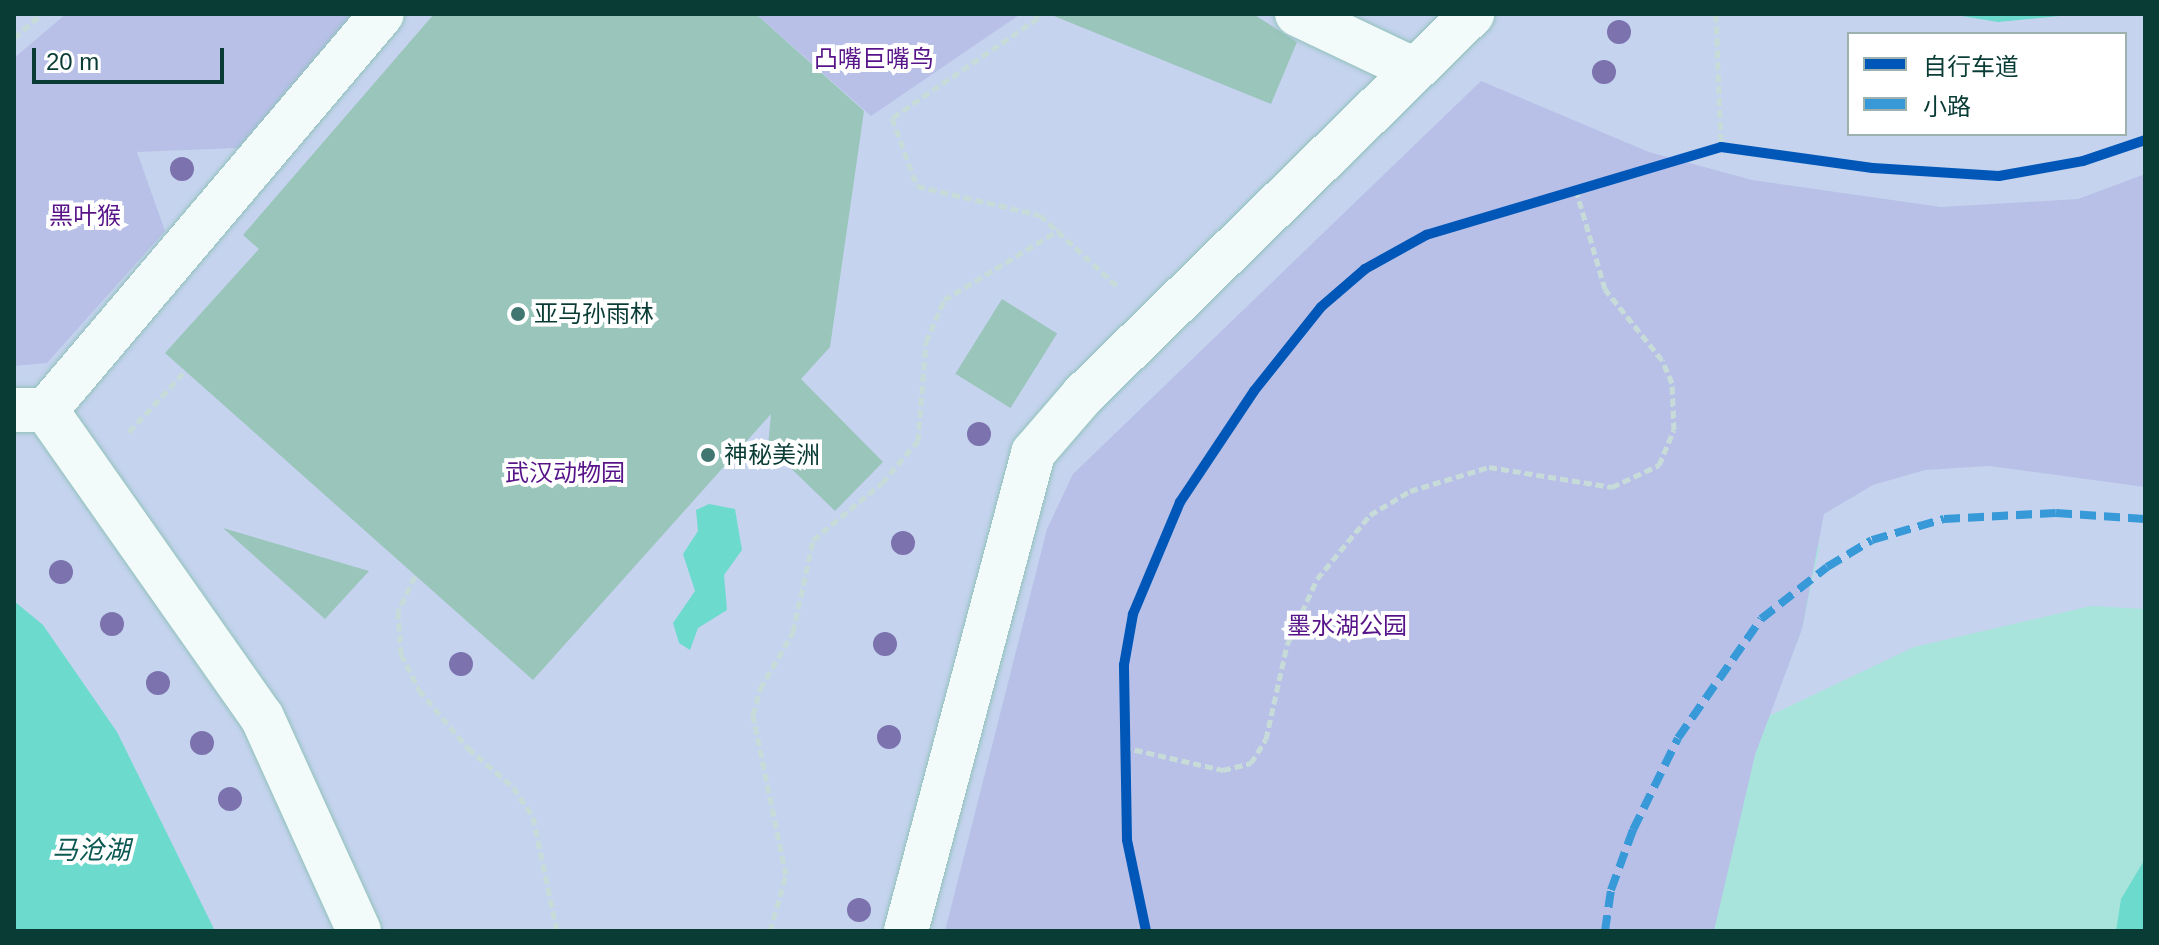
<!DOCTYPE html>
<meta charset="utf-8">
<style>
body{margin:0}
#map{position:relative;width:2159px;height:945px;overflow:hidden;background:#a8e4dc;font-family:Arial,"Noto Sans SC",sans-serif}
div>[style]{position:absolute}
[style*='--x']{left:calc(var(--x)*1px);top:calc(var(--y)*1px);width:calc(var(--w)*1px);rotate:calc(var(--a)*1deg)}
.green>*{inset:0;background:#c5d3ee}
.forest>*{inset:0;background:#b8c0e8}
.water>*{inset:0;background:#6cdacd}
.building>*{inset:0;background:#99c5ba;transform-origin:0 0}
.path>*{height:5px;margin-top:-2.5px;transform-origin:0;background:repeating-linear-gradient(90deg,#c7dbd8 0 8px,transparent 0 12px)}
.roads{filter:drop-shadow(0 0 2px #91c1bb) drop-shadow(0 0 2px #91c1bb)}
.minor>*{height:44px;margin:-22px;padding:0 22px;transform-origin:22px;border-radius:22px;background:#f2fbfa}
.quiet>*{height:8px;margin-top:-4px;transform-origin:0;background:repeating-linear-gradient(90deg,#3799d8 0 16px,transparent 0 24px)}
.cycleway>*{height:10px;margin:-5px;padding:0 5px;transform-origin:5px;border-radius:5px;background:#0057b8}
.trees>*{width:24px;height:24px;margin:-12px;border-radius:50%;background:#7b72ae}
.dots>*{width:22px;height:22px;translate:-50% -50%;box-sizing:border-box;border:4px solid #fff;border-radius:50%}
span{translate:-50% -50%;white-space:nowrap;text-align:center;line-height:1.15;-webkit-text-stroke:8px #fff;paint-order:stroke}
.park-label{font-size:24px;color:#571489}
.poi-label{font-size:24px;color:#0a3c36}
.left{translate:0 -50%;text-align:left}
.water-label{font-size:26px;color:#0a5851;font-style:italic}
.frame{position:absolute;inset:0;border:16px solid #0a3c36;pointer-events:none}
.legend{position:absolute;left:1847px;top:32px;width:280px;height:104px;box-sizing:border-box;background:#fff;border:2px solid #9db1af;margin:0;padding:10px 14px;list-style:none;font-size:24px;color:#0a3c36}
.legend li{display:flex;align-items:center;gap:16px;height:40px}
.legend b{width:40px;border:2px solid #9db1af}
.scale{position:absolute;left:32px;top:48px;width:192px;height:36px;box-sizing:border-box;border:4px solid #0a3c36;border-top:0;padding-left:10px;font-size:24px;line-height:28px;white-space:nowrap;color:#0a3c36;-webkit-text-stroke:6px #fff;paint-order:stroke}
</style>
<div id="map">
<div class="green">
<i style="clip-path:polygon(evenodd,14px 14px,2145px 14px,2145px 609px,2091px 606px,1914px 647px,1769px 716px,1802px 629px,1820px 544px,1540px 931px,14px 931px,14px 14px,1849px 34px,2125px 34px,2125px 134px,1849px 134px,1849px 34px)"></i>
</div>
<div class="forest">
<i style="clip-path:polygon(66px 14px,355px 14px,238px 148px,137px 152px,165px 231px,47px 363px,14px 366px,14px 58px)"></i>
<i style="clip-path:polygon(756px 14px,1018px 14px,1019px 15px,871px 116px)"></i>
<i style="clip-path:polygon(1481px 81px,1649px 152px,1752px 180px,1941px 207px,2078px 199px,2145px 174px,2145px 487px,1989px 466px,1925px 470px,1873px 485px,1824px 514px,1802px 629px,1755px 755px,1714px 931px,945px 931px,1047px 529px,1073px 474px)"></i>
</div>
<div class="water">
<i style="clip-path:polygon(1950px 14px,2079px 14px,1998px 22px)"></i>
<i style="clip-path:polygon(709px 504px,735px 509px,742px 550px,724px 575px,727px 610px,698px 628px,690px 650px,679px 643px,673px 623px,695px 591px,683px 554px,698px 531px,696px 510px)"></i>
<i style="clip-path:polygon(14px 601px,43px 625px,117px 732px,215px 931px,14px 931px)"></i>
<i style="clip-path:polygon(2145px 859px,2145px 931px,2116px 931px,2121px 899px)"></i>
</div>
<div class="building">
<i style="clip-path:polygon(434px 14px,756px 14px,864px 111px,830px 347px,801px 379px,883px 462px,835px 511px,768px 446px,771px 414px,533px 680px,165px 353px,259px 249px,243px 235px)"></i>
<i style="clip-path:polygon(1253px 14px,1297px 42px,1271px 104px,1054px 16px)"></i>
<i style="left:1002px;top:299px;width:65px;height:88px;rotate:32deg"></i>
<i style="clip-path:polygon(223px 528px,369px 571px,325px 619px)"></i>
</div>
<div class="path">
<i style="--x:1035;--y:14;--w:5;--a:53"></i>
<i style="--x:1038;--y:18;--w:177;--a:145.6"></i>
<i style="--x:892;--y:118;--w:72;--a:69.8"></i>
<i style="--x:917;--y:186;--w:126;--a:13.3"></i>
<i style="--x:1040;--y:215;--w:105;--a:42.7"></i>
<i style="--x:1716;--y:14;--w:133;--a:87.8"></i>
<i style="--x:14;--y:38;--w:37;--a:-41"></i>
<i style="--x:129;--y:432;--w:83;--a:-47.4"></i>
<i style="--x:415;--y:576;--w:39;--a:116"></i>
<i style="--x:398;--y:611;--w:43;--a:86"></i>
<i style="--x:401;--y:654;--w:40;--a:63.4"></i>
<i style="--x:419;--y:690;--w:76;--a:49.8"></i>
<i style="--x:468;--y:748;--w:60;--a:40.9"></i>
<i style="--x:513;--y:787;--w:36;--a:56"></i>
<i style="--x:533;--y:817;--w:116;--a:78.1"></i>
<i style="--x:1123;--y:747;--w:103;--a:13"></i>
<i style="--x:1223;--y:770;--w:29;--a:-14"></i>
<i style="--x:1251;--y:763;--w:28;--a:-58"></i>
<i style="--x:1266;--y:739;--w:96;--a:-77.4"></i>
<i style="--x:1287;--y:645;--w:72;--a:-65.6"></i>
<i style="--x:1317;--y:579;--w:83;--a:-50.4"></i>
<i style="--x:1370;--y:515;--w:47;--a:-31"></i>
<i style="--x:1410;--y:491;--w:83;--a:-16.9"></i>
<i style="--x:1489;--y:467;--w:125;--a:9.2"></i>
<i style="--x:1612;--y:487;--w:52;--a:-25.1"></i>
<i style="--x:1659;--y:465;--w:38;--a:-67"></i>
<i style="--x:1674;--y:430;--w:47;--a:-92.4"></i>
<i style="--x:1672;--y:383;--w:25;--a:-113"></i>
<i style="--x:1662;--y:360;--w:91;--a:-128.8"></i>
<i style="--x:1605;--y:289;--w:103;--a:-106.3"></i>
<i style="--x:770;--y:931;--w:58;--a:-74.1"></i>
<i style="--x:786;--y:875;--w:163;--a:-101.7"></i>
<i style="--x:753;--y:715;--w:27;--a:-75"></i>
<i style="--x:760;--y:689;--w:66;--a:-59.9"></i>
<i style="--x:793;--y:632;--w:94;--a:-77.7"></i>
<i style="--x:813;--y:540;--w:89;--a:-39.6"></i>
<i style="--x:882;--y:483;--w:55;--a:-49.4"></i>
<i style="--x:918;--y:441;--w:99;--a:-85.4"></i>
<i style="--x:926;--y:342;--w:46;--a:-66.8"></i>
<i style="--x:944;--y:300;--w:135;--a:-31.3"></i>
</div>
<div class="roads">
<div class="minor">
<i style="--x:1297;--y:14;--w:128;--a:25.4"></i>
<i style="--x:14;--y:410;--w:32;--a:0"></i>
<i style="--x:46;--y:410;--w:375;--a:54.9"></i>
<i style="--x:262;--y:717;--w:235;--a:65.6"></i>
<i style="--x:46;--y:410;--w:519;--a:-49.69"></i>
<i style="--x:906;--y:931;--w:495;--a:-75.1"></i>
<i style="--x:1033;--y:453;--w:77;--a:-49.2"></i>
<i style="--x:1083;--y:395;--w:545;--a:-44.4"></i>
</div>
</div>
<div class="quiet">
<i style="--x:1605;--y:931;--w:41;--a:-81.7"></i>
<i style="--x:1611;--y:890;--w:64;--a:-69.9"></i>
<i style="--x:1633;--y:830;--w:102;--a:-63.9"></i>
<i style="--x:1678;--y:738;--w:145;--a:-55.1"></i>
<i style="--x:1761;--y:619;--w:84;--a:-38.2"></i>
<i style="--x:1827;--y:567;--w:52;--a:-31"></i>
<i style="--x:1872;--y:540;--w:75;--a:-16.3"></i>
<i style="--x:1944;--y:519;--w:112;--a:-3.1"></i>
<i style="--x:2056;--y:513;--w:89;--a:3.9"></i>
</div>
<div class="cycleway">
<i style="--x:1146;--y:931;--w:93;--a:-101.8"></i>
<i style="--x:1127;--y:840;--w:175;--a:-91"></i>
<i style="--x:1124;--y:665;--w:52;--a:-80"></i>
<i style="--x:1133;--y:614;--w:121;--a:-67.2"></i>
<i style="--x:1180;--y:502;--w:133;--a:-56.3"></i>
<i style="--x:1254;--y:391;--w:107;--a:-51.4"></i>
<i style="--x:1321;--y:307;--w:58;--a:-40.8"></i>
<i style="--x:1365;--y:269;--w:70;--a:-29.1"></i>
<i style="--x:1426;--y:235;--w:308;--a:-16.6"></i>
<i style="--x:1721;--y:147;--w:153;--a:7.9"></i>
<i style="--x:1873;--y:168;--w:126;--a:3.6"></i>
<i style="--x:1999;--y:176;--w:85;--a:-10.1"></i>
<i style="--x:2083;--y:161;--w:65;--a:-18.7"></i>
</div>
<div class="trees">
<i style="left:1619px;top:32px"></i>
<i style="left:1604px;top:72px"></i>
<i style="left:182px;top:169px"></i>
<i style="left:979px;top:434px"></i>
<i style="left:903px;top:543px"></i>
<i style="left:61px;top:572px"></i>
<i style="left:112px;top:624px"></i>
<i style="left:885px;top:644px"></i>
<i style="left:461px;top:664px"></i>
<i style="left:158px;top:683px"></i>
<i style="left:889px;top:737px"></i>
<i style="left:202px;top:743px"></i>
<i style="left:230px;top:799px"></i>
<i style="left:859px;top:910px"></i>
</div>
<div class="dots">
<i style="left:518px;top:314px;background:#417770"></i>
<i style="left:708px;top:455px;background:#417770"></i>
</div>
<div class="park-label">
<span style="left:874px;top:59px">凸嘴巨嘴鸟</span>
<span style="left:85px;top:216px">黑叶猴</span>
<span style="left:565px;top:473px">武汉动物园</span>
<span style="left:1347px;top:626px">墨水湖公园</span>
</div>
<div class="poi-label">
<span class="left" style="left:534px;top:314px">亚马孙雨林</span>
<span class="left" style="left:724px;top:455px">神秘美洲</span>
</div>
<div class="water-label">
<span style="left:91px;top:851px">马沧湖</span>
</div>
<div class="frame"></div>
<ul class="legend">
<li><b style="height:10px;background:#0057b8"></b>自行车道</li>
<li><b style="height:10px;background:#3799d8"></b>小路</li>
</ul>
<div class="scale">20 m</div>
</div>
